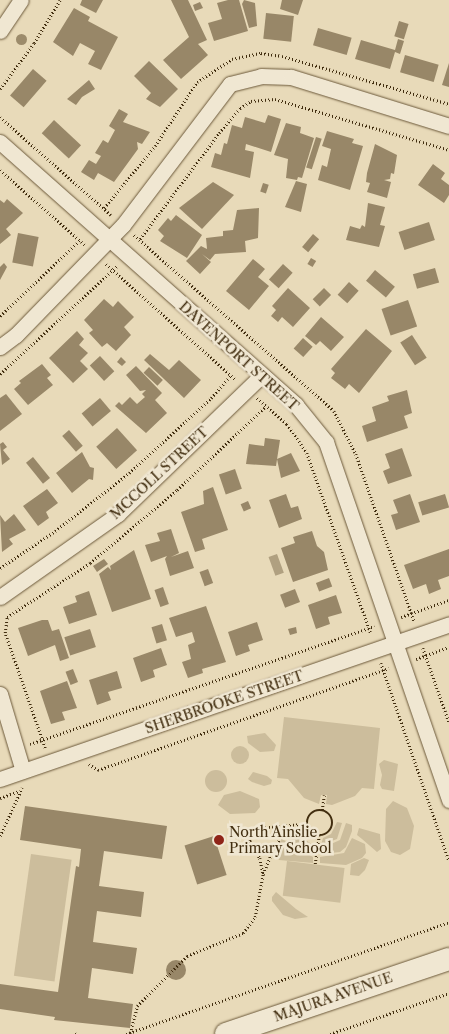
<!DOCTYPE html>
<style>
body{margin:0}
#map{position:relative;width:449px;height:1034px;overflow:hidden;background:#e8dab9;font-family:"Libre Caslon Text",serif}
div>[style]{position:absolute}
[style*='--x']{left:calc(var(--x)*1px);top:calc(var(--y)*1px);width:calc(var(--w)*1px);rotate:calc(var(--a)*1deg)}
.green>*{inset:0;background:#ccbd9c;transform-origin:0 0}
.round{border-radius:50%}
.water>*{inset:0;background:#b0a080;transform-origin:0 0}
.building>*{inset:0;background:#988768;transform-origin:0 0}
.path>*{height:2.5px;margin-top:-1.25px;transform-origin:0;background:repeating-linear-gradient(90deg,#422e10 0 1px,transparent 0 3.5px)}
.path>.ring{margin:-1.25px;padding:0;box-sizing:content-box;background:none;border:2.5px solid #422e10;border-radius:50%}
.roads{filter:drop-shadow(0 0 1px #6c593a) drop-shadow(0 0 1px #6c593a)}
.street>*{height:15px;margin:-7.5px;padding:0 7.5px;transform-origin:7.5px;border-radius:7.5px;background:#f0e7d2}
.secondary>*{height:22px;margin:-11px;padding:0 11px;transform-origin:11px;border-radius:11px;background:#f0e7d2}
.trees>*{width:11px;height:11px;margin:-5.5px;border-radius:50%;background:#9c8b6b}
.dots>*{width:14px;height:14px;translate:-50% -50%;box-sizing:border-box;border:2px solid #f0e7d2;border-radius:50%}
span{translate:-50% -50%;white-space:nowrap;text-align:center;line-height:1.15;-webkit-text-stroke:5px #f0e7d2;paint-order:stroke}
.street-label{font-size:14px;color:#422e10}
.poi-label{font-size:14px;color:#422e10}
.left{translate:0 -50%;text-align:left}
</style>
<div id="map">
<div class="green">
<i style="clip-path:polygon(284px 717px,380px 728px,374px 789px,362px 788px,355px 796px,332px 805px,326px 804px,327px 795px,321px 795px,319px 804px,304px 798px,288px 779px,277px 778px)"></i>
<i style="clip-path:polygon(265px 733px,276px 745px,274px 751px,260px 752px,248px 743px,247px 736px)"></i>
<i class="round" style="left:231px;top:746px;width:18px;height:18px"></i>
<i style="clip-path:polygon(384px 760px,398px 764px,394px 791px,382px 789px,380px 785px,382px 775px,379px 764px)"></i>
<i class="round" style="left:205px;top:770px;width:22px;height:22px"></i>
<i style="clip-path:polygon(253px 772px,267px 776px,272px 780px,271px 784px,264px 786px,252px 782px,248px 779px)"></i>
<i style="clip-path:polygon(240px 791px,259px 799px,260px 807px,255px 813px,230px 814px,218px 805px,224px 795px)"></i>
<i style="clip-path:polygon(393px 801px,407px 808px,414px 826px,410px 849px,400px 855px,391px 852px,385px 841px,386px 809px)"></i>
<i style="clip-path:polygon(337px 822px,342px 823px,337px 839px,321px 845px,323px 838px,331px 834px)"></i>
<i style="clip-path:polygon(346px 823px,352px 825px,352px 831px,346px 847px,340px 852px,321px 854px,322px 848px,340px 840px)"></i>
<i style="clip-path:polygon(359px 828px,380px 834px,381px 849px,377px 852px,362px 839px,357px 835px)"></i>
<i style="clip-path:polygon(295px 832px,314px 846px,313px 855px,298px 849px,290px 836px)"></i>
<i style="clip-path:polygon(352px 838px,365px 844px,366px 853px,362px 858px,346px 865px,320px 863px,320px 857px,344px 853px)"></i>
<i style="clip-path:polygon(282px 839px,313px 857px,313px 863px,279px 860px,274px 850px)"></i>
<i style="left:31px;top:854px;width:41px;height:123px;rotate:8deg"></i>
<i style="clip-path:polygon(364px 858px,369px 860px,365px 870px,359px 876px,350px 875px,351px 864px)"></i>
<i style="left:287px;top:861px;width:58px;height:35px;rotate:7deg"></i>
<i style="clip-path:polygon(276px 892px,296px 909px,308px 917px,295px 919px,283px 915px,272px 901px,272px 897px)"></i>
</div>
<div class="water">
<i style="left:277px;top:554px;width:20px;height:9px;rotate:70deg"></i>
</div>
<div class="building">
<i style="clip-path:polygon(82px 0,103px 0,96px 13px,80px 5px)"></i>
<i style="clip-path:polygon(171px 0,188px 0,207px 40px,198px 44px,208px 55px,181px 79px,163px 60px,189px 37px)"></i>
<i style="clip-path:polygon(228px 0,239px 0,248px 31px,214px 41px,208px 23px,222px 19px,217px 3px)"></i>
<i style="clip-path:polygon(244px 0,255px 3px,257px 26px,249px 28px,242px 4px)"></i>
<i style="clip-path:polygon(282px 0,303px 0,298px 15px,280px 9px)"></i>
<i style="clip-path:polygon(200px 2px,203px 8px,195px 11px,193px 5px)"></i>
<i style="clip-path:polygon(74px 8px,90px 17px,88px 21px,118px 37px,101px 70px,88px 64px,95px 51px,80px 43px,73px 56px,53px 42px)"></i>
<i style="left:266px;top:13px;width:28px;height:26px;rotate:6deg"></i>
<i style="left:399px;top:21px;width:10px;height:16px;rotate:17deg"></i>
<i style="left:318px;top:28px;width:35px;height:18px;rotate:16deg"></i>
<i style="clip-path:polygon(398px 39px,404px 41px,400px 54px,395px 52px,390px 69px,355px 59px,361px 40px,395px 50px)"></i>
<i style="left:405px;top:55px;width:35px;height:18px;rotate:16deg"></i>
<i style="clip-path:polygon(149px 61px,178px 89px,160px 107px,146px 99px,151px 93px,134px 76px)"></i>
<i style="clip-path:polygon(449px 63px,449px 87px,442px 85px)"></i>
<i style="left:33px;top:69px;width:18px;height:35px;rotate:41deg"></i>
<i style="clip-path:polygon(89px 80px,95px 89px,82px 97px,76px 105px,67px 99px)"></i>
<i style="clip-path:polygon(119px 109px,128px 114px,123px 122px,150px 132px,142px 144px,137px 142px,138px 149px,114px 182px,98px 173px,94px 180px,81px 172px,89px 160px,96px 164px,101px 156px,95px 153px,103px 140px,108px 143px,115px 130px,109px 126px)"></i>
<i style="clip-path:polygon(268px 115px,281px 119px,271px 152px,246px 144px,245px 150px,254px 152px,250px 178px,211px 167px,215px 153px,221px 155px,224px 143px,227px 144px,232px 125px,242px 128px,245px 117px,265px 123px)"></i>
<i style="left:54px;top:120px;width:37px;height:18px;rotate:43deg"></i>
<i style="clip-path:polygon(286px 123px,301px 127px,300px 133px,314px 138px,302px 178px,298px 177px,297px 180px,286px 178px,288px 159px,274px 155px)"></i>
<i style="clip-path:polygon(327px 131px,354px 139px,352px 143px,363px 146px,350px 190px,318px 180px,322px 165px,327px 167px,331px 149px,322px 146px)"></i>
<i style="left:316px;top:137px;width:6px;height:32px;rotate:18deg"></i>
<i style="clip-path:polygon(375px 144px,397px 155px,394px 174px,391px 173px,390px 179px,384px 180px,391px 182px,387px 198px,367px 192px,370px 183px,366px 182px,367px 173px)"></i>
<i style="clip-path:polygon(433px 164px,445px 173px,441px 179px,449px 185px,449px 195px,444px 203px,418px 185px)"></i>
<i style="clip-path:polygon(296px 181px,307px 184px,301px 212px,285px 207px)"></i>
<i style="clip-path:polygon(213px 182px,234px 195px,202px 229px,179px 208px)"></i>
<i style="left:263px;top:183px;width:6px;height:9px;rotate:18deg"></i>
<i style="clip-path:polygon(7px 199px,23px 213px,6px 229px,11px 235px,0 244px,0 200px,4px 203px)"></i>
<i style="clip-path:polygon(368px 203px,385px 207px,380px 225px,385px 226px,379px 247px,346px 240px,350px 226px,360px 229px,362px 225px,365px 227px)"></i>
<i style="clip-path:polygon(259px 208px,258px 238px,245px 241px,246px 252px,215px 254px,210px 260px,202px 254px,211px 262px,200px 274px,186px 261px,201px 246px,207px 249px,206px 238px,223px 236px,223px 231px,233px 230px,237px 210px)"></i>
<i style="clip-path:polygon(176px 215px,202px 235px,187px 258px,160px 241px,164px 236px,158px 230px,168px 218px,171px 221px)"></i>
<i style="left:429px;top:222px;width:19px;height:32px;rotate:72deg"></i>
<i style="left:18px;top:233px;width:21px;height:30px;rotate:11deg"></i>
<i style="left:313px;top:234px;width:8px;height:17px;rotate:40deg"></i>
<i style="left:311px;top:258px;width:6px;height:7px;rotate:31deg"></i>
<i style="clip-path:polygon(253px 259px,265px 269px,258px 277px,269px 286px,249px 310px,226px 291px)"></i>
<i style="clip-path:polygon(4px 263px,7px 267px,0 280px,0 267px)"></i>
<i style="left:283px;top:264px;width:13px;height:21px;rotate:42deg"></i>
<i style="left:435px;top:268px;width:15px;height:23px;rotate:74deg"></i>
<i style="left:375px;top:270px;width:26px;height:14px;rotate:40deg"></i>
<i style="left:349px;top:282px;width:13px;height:17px;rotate:42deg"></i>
<i style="clip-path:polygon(288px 288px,310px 308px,293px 327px,282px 317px,278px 322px,271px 316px,276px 310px,272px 306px)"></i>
<i style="left:324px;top:288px;width:10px;height:16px;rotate:45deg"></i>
<i style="clip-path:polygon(104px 299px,113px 307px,118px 301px,134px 317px,124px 327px,131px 335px,116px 351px,107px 343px,102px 347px,89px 333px,93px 330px,84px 320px)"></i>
<i style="left:408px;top:300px;width:28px;height:28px;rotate:71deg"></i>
<i style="clip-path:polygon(321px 317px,344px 337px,331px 351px,320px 341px,316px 345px,305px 336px)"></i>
<i style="clip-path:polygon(366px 329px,392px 351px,359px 393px,349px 384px,345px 389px,331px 378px,335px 373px,331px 369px)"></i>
<i style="clip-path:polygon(77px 331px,84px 339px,79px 345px,88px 353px,80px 361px,88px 369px,73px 383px,49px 358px)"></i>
<i style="left:412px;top:335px;width:27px;height:14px;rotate:57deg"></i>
<i style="left:303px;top:338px;width:13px;height:14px;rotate:42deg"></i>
<i style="clip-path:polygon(150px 354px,169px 370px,179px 360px,201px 380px,184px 398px,144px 360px)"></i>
<i style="left:100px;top:356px;width:21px;height:14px;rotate:47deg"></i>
<i style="clip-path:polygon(121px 357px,126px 362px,122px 366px,117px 362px)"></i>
<i style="clip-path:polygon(42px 364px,51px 375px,47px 378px,53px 385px,28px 405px,14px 389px,21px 383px,19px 381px)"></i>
<i style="clip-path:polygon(136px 366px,162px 393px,155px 400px,167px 413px,146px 433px,115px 406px,119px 402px,122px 405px,130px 397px,137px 404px,145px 397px,142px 394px,146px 390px,140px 391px,126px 375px)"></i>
<i style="left:149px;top:367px;width:19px;height:8px;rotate:43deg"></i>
<i style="clip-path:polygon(407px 390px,412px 413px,404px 416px,408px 428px,367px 442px,362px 426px,376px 421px,372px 407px,389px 401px,387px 396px)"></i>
<i style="clip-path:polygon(6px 394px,22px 414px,0 431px,0 398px)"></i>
<i style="left:100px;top:398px;width:17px;height:24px;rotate:50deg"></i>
<i style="left:117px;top:428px;width:30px;height:28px;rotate:48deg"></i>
<i style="left:69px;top:430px;width:21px;height:9px;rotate:49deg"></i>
<i style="clip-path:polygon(265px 438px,280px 440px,276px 466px,246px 464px,249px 444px,264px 446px)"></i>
<i style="clip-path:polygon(3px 442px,7px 447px,3px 450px,10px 459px,2px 465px,0 444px)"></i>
<i style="clip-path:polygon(402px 448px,412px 476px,388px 484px,383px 471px,390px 468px,385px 454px)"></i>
<i style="clip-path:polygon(82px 452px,90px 467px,94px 468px,93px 480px,89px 479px,72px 493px,56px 473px)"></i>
<i style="clip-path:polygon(291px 453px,300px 471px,281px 478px,277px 459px)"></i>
<i style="left:33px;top:457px;width:27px;height:9px;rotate:51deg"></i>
<i style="left:235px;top:469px;width:21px;height:17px;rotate:71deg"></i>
<i style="clip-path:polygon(213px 487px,228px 530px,202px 539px,205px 549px,195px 552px,181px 512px,204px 504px,203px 491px)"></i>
<i style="clip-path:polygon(47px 489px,58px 503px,46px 512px,49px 518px,38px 526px,23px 506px)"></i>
<i style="clip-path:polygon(286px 494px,291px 508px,298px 506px,302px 519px,279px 528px,269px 500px)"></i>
<i style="clip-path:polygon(410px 494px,420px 522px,396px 530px,391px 515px,398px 513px,393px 500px)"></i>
<i style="left:445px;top:494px;width:14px;height:28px;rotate:73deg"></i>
<i style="left:248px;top:501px;width:8px;height:8px;rotate:67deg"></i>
<i style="clip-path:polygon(14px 514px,26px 530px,9px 539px,13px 544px,2px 552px,0 515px,5px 522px)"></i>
<i style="clip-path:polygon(171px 529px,179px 553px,171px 557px,188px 551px,194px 568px,170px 576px,165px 559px,167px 556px,151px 562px,145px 545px,160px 541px,157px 533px)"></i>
<i style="clip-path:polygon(312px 531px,317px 546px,324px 552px,328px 570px,293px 582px,281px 548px,295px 543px,293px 537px)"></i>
<i style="clip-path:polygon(449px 549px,449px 576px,438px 580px,441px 589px,429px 594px,426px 584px,413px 589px,404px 565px)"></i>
<i style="clip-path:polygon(134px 550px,151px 599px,112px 612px,99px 574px,108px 567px,111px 570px,110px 566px)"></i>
<i style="clip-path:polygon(104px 559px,108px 564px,97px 572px,93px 566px)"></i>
<i style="left:208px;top:569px;width:15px;height:9px;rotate:70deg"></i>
<i style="left:329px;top:578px;width:9px;height:14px;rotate:69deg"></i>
<i style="left:163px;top:587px;width:18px;height:9px;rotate:71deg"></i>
<i style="left:295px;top:589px;width:14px;height:16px;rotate:69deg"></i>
<i style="clip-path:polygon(89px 591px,97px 615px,69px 624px,63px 607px,77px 602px,75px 596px)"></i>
<i style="clip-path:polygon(336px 595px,342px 613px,328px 617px,330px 624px,316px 629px,308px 605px)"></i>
<i style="clip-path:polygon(206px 606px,226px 662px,202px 669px,203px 673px,188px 678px,182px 662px,191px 659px,188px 645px,195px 642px,192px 632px,176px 637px,169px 618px)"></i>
<i style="clip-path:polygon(42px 620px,48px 620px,52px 631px,59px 629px,69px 658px,60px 661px,55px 645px,28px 656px,18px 628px)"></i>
<i style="clip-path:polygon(257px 622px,263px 640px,248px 645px,250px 651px,236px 656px,228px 632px)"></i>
<i style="left:162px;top:624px;width:17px;height:11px;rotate:73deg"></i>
<i style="clip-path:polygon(296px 627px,297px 633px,290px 635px,288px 629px)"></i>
<i style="left:90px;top:629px;width:19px;height:27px;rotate:72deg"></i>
<i style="clip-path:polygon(161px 648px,167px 665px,153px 670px,155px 677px,141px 682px,133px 658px)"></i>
<i style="left:73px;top:669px;width:14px;height:8px;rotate:69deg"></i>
<i style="clip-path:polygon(117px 671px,122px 688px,108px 692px,111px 700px,97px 705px,89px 680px)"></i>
<i style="clip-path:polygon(67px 681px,77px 708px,62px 712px,65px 720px,51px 724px,40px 691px)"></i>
<i style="clip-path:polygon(25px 806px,167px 826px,162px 859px,104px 851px,99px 886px,144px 892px,141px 917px,97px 911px,93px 942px,137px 948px,133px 974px,92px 968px,88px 998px,133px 1004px,130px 1028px,54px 1020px,55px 1017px,0 1009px,0 984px,58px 992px,76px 866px,79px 867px,81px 849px,20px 840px)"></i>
<i style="left:214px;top:836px;width:41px;height:31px;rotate:72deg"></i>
<i class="round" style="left:166px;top:960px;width:20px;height:20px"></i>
</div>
<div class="path">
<i style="--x:0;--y:89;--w:57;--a:-53.5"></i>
<i style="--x:34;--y:43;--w:50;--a:-58.8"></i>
<i style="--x:0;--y:117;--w:148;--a:41.4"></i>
<i style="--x:0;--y:170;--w:113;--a:41.4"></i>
<i style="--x:104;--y:208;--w:80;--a:-50.6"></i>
<i style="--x:155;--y:146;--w:77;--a:-56.7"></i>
<i style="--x:197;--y:82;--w:42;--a:-33.3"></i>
<i style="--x:232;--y:59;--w:30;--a:-12"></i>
<i style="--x:261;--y:53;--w:21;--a:8"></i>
<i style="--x:282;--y:56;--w:174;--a:16"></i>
<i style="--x:134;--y:235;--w:266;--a:41.3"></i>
<i style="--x:334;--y:411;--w:48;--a:62.9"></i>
<i style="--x:356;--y:454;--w:177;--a:70.8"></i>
<i style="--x:140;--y:239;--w:132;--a:-53.3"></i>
<i style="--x:219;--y:133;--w:33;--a:-50"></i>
<i style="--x:240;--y:108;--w:13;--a:-32"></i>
<i style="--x:251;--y:101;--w:24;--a:-5"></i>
<i style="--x:275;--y:99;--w:181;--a:16.3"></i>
<i style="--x:106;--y:264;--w:174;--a:41.7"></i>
<i style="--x:0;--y:316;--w:110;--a:-43.5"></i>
<i style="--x:0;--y:374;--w:159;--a:-42.7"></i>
<i style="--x:257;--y:398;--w:40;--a:41"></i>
<i style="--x:287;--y:424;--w:35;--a:55"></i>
<i style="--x:307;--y:453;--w:192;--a:70.5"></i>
<i style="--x:0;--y:568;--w:66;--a:-33.9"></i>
<i style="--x:55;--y:531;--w:94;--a:-38.1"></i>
<i style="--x:129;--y:473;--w:111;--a:-42.4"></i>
<i style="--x:211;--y:398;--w:30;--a:-49"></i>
<i style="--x:401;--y:617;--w:51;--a:-19.5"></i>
<i style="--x:423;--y:648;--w:78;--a:70.6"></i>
<i style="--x:416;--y:659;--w:35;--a:-20"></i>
<i style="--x:381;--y:663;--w:208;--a:71"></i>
<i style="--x:30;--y:744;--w:364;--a:-18.9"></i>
<i style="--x:45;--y:748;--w:122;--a:-109.2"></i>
<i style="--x:5;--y:633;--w:16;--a:-83"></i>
<i style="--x:7;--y:617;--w:99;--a:-33"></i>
<i style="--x:90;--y:563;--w:114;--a:-40"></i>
<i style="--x:177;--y:490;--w:122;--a:-43.3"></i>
<i style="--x:89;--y:764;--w:11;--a:34"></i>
<i style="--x:98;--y:770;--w:308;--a:-19.3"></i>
<i style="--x:0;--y:798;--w:20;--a:-20"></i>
<i style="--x:322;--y:810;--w:15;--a:-82"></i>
<i class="ring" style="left:307px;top:810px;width:23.5px;height:23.5px"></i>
<i style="--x:0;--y:836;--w:53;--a:-65.4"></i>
<i style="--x:315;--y:864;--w:28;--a:-82"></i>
<i style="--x:75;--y:1033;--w:1;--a:45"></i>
<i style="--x:130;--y:1033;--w:28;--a:-75"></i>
<i style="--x:137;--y:1006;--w:71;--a:-45"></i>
<i style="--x:187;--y:956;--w:61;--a:-22.3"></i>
<i style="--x:243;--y:933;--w:20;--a:-53"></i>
<i style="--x:255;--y:917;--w:44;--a:-79.5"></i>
<i style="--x:263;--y:874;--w:29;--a:-68"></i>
<i style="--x:274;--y:847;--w:11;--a:-52"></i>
<i style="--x:281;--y:838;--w:30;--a:-27"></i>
<i style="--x:308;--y:824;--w:57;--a:175"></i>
<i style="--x:251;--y:829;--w:12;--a:95"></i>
<i style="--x:250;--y:841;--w:20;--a:60"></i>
<i style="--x:260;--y:858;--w:16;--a:79"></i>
<i style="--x:126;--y:1034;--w:342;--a:-19.1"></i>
<i style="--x:330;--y:1034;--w:126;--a:-19"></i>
</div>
<div class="roads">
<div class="street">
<i style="--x:0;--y:31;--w:37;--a:-56"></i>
<i style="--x:0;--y:142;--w:396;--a:41.6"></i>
<i style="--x:296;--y:405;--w:48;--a:51"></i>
<i style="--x:326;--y:442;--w:379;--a:71"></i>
<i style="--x:0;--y:347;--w:20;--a:-37"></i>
<i style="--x:16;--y:335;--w:153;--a:-45.8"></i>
<i style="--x:123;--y:225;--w:177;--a:-52.8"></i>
<i style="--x:230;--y:84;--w:32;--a:-14"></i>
<i style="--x:261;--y:76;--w:30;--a:2"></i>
<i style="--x:291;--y:77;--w:165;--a:17.2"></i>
<i style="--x:0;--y:597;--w:144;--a:-35.1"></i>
<i style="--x:118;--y:514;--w:200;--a:-44"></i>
<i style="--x:0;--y:694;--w:80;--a:73.4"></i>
<i style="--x:0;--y:779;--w:475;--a:-19"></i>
</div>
<div class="secondary">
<i style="--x:226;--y:1034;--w:235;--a:-18.6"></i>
</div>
</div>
<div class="trees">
<i style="left:21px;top:39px"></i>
</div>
<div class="dots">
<i style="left:219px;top:840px;background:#8f2418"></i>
</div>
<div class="street-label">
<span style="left:239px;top:356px;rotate:42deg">DAVENPORT STREET</span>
<span style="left:159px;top:473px;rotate:-43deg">MCCOLL STREET</span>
<span style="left:224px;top:702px;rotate:-19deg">SHERBROOKE STREET</span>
<span style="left:333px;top:997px;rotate:-19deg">MAJURA AVENUE</span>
</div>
<div class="poi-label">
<span class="left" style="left:229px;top:840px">North Ainslie<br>Primary School</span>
</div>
</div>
